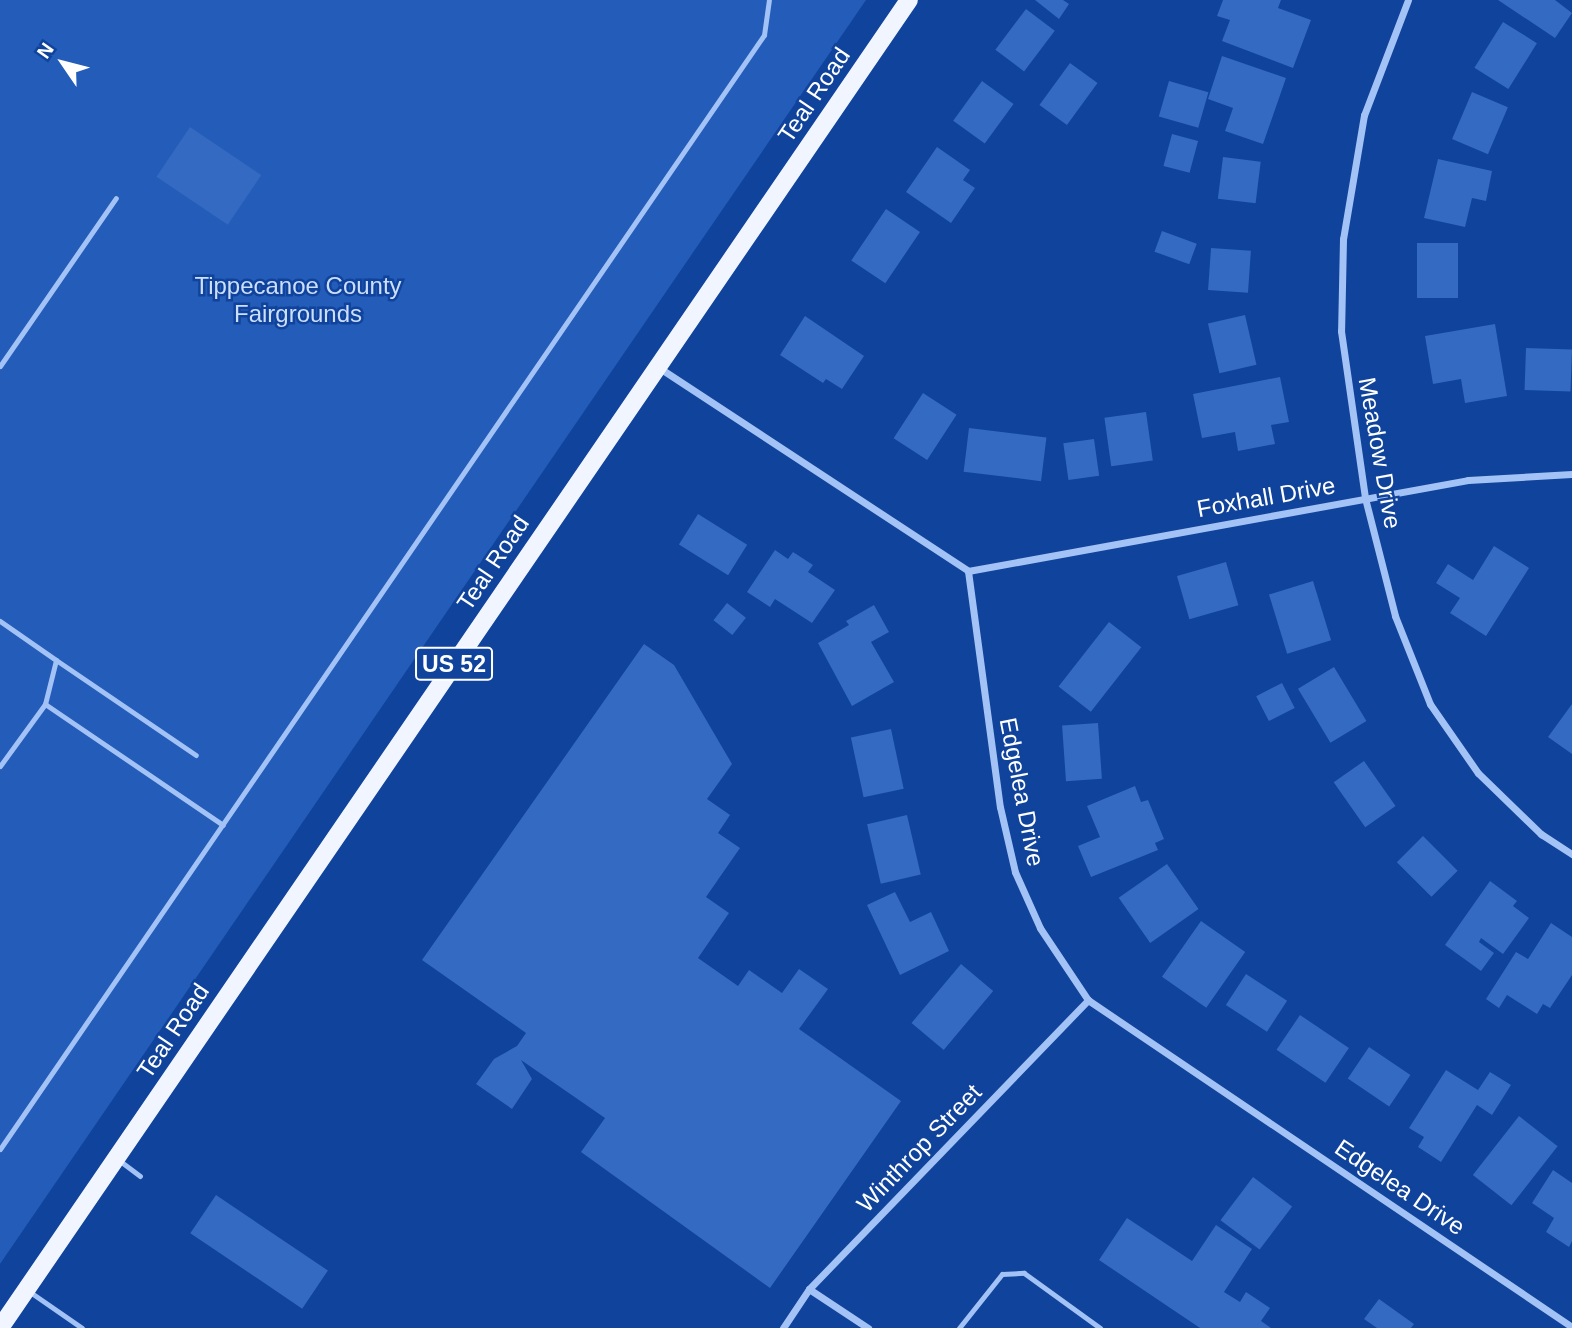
<!DOCTYPE html>
<style>
body{margin:0}
#map{position:relative;width:1572px;height:1328px;overflow:hidden;background:#10439b;font-family:Helvetica,sans-serif}
div>[style]{position:absolute}
[style*='--x']{left:calc(var(--x)*1px);top:calc(var(--y)*1px);width:calc(var(--w)*1px);rotate:calc(var(--a)*1deg)}
.green>*{inset:0;background:#235cb9}
.building>*{inset:0;background:#346ac1;transform-origin:0 0}
.lane>*{height:5px;margin:-2.5px;padding:0 2.5px;transform-origin:2.5px;border-radius:2.5px;background:#a3c2f5}
.street>*{height:7px;margin:-3.5px;padding:0 3.5px;transform-origin:3.5px;border-radius:3.5px;background:#a3c2f5}
.primary>*{height:18px;margin:-9px;padding:0 9px;transform-origin:9px;border-radius:9px;background:#f1f5ff}
span{translate:-50% -50%;white-space:nowrap;text-align:center;line-height:1.15;-webkit-text-stroke:5px #10439b;paint-order:stroke}
.shield-label span{padding:2px 5px;background:#10439b;border:2px solid;border-radius:5px;-webkit-text-stroke-width:0}
.shield-label{font-size:23px;color:#fff;font-weight:700}
.street-label{font-size:24px;color:#fff}
.park-label{font-size:24px;color:#ccdffe}
.north{position:absolute;left:28px;top:28px;width:70px;height:70px;-webkit-text-stroke:5px #10439b;paint-order:stroke;rotate:305deg;font-size:19px;font-weight:700;line-height:28px;text-align:center;color:#fff}
.north::after{content:'';display:block;margin:auto;width:24px;height:32px;background:#fff;clip-path:polygon(50% 0,100% 100%,50% 72%,0 100%)}
</style>
<div id="map">
<div class="green">
<i style="clip-path:polygon(0 0,866px 0,0 1264px)"></i>
</div>
<div class="building">
<i style="clip-path:polygon(1035px 0,1063px 0,1069px 4px,1059px 19px)"></i>
<i style="clip-path:polygon(1223px 0,1281px 0,1278px 8px,1311px 20px,1293px 68px,1222px 41px,1230px 20px,1217px 16px)"></i>
<i style="clip-path:polygon(1498px 0,1555px 0,1572px 13px,1555px 38px)"></i>
<i style="left:1026px;top:9px;width:36px;height:51px;rotate:37deg"></i>
<i style="left:1503px;top:22px;width:40px;height:54px;rotate:32deg"></i>
<i style="clip-path:polygon(1222px 56px,1286px 78px,1263px 144px,1225px 131px,1233px 108px,1208px 99px)"></i>
<i style="left:1070px;top:63px;width:34px;height:52px;rotate:36deg"></i>
<i style="left:982px;top:81px;width:39px;height:49px;rotate:36deg"></i>
<i style="left:1169px;top:81px;width:41px;height:37px;rotate:16deg"></i>
<i style="left:1472px;top:92px;width:39px;height:51px;rotate:23deg"></i>
<i style="left:190px;top:127px;width:86px;height:60px;rotate:34deg"></i>
<i style="left:1172px;top:134px;width:27px;height:33px;rotate:15deg"></i>
<i style="clip-path:polygon(937px 147px,970px 170px,963px 180px,975px 188px,951px 223px,906px 192px)"></i>
<i style="left:1223px;top:157px;width:38px;height:42px;rotate:7deg"></i>
<i style="clip-path:polygon(1438px 159px,1492px 171px,1486px 201px,1472px 198px,1465px 227px,1424px 218px)"></i>
<i style="left:886px;top:209px;width:41px;height:62px;rotate:34deg"></i>
<i style="left:1162px;top:231px;width:37px;height:22px;rotate:20deg"></i>
<i style="left:1417px;top:243px;width:41px;height:55px"></i>
<i style="left:1211px;top:248px;width:40px;height:42px;rotate:4deg"></i>
<i style="left:1245px;top:315px;width:51px;height:38px;rotate:77deg"></i>
<i style="clip-path:polygon(805px 316px,864px 356px,842px 389px,826px 379px,823px 383px,780px 355px)"></i>
<i style="clip-path:polygon(1495px 324px,1507px 396px,1465px 403px,1461px 379px,1433px 384px,1425px 336px)"></i>
<i style="left:1526px;top:348px;width:46px;height:42px;rotate:2deg"></i>
<i style="clip-path:polygon(1280px 377px,1289px 422px,1271px 425px,1275px 444px,1238px 451px,1235px 432px,1202px 438px,1193px 394px)"></i>
<i style="left:923px;top:393px;width:40px;height:54px;rotate:33deg"></i>
<i style="left:1146px;top:412px;width:49px;height:42px;rotate:82deg"></i>
<i style="left:969px;top:428px;width:78px;height:44px;rotate:7deg"></i>
<i style="left:1094px;top:439px;width:37px;height:31px;rotate:82deg"></i>
<i style="left:698px;top:514px;width:58px;height:36px;rotate:32deg"></i>
<i style="clip-path:polygon(1494px 546px,1529px 568px,1486px 636px,1450px 613px,1460px 598px,1436px 583px,1448px 564px,1473px 580px)"></i>
<i style="clip-path:polygon(775px 550px,788px 559px,793px 552px,813px 565px,808px 572px,835px 590px,812px 623px,775px 599px,770px 607px,747px 592px)"></i>
<i style="left:1226px;top:562px;width:45px;height:51px;rotate:74deg"></i>
<i style="left:1313px;top:581px;width:62px;height:46px;rotate:73deg"></i>
<i style="left:727px;top:603px;width:24px;height:22px;rotate:38deg"></i>
<i style="clip-path:polygon(874px 605px,889px 632px,871px 642px,894px 682px,852px 706px,818px 643px,849px 625px,846px 621px)"></i>
<i style="left:1109px;top:622px;width:41px;height:82px;rotate:38deg"></i>
<i style="clip-path:polygon(644px 644px,674px 665px,732px 764px,707px 799px,730px 815px,718px 833px,740px 848px,706px 897px,729px 913px,698px 958px,738px 986px,749px 970px,782px 993px,799px 969px,828px 989px,799px 1029px,901px 1101px,770px 1288px,581px 1152px,605px 1118px,521px 1060px,532px 1079px,512px 1109px,476px 1084px,494px 1059px,517px 1046px,526px 1033px,422px 960px)"></i>
<i style="left:1334px;top:667px;width:63px;height:42px;rotate:59deg"></i>
<i style="left:1282px;top:683px;width:28px;height:29px;rotate:63deg"></i>
<i style="clip-path:polygon(1572px 704px,1572px 754px,1548px 737px)"></i>
<i style="left:1098px;top:723px;width:56px;height:36px;rotate:86deg"></i>
<i style="left:891px;top:729px;width:61px;height:41px;rotate:78deg"></i>
<i style="left:1364px;top:761px;width:55px;height:37px;rotate:55deg"></i>
<i style="clip-path:polygon(1135px 786px,1141px 802px,1148px 800px,1164px 839px,1155px 843px,1158px 850px,1091px 877px,1078px 846px,1100px 837px,1087px 806px)"></i>
<i style="left:907px;top:815px;width:61px;height:41px;rotate:77deg"></i>
<i style="left:1423px;top:836px;width:49px;height:37px;rotate:45deg"></i>
<i style="left:1167px;top:864px;width:55px;height:59px;rotate:55deg"></i>
<i style="clip-path:polygon(1490px 881px,1517px 901px,1513px 906px,1529px 918px,1503px 954px,1481px 938px,1479px 942px,1494px 953px,1481px 971px,1445px 945px)"></i>
<i style="clip-path:polygon(895px 892px,910px 922px,931px 912px,949px 951px,900px 975px,867px 905px)"></i>
<i style="left:1201px;top:921px;width:54px;height:68px;rotate:35deg"></i>
<i style="clip-path:polygon(1551px 923px,1572px 937px,1572px 975px,1550px 1008px,1543px 1004px,1537px 1014px,1507px 995px,1499px 1008px,1486px 999px,1516px 952px,1528px 959px)"></i>
<i style="left:961px;top:964px;width:42px;height:77px;rotate:40deg"></i>
<i style="left:1246px;top:974px;width:49px;height:37px;rotate:33deg"></i>
<i style="left:1300px;top:1015px;width:59px;height:42px;rotate:34deg"></i>
<i style="left:1369px;top:1047px;width:50px;height:38px;rotate:34deg"></i>
<i style="clip-path:polygon(1446px 1070px,1478px 1090px,1490px 1072px,1511px 1085px,1492px 1115px,1477px 1105px,1441px 1162px,1418px 1147px,1424px 1137px,1409px 1128px)"></i>
<i style="left:1519px;top:1116px;width:49px;height:75px;rotate:38deg"></i>
<i style="clip-path:polygon(1553px 1170px,1572px 1183px,1572px 1241px,1569px 1247px,1546px 1232px,1554px 1218px,1532px 1203px)"></i>
<i style="left:1253px;top:1177px;width:49px;height:54px;rotate:37deg"></i>
<i style="left:216px;top:1195px;width:135px;height:46px;rotate:34deg"></i>
<i style="clip-path:polygon(1127px 1218px,1192px 1261px,1216px 1225px,1252px 1249px,1224px 1292px,1240px 1302px,1246px 1292px,1270px 1308px,1261px 1321px,1271px 1328px,1200px 1328px,1099px 1260px)"></i>
<i style="clip-path:polygon(1379px 1299px,1414px 1324px,1411px 1328px,1377px 1328px,1364px 1319px)"></i>
</div>
<div class="lane">
<i style="--x:0;--y:366;--w:204;--a:-55.4"></i>
<i style="--x:0;--y:621;--w:68;--a:34.9"></i>
<i style="--x:56;--y:660;--w:45;--a:104"></i>
<i style="--x:56;--y:660;--w:169;--a:34.2"></i>
<i style="--x:0;--y:766;--w:77;--a:-54"></i>
<i style="--x:45;--y:704;--w:215;--a:34.2"></i>
<i style="--x:0;--y:1149;--w:1351;--a:-55.56"></i>
<i style="--x:764;--y:35;--w:35;--a:-82"></i>
<i style="--x:120;--y:1161;--w:25;--a:37"></i>
<i style="--x:30;--y:1292;--w:63;--a:34.7"></i>
<i style="--x:959;--y:1328;--w:69;--a:-51.5"></i>
<i style="--x:1002;--y:1274;--w:22;--a:-3"></i>
<i style="--x:1024;--y:1273;--w:94;--a:35.9"></i>
</div>
<div class="street">
<i style="--x:1408;--y:0;--w:123;--a:110.9"></i>
<i style="--x:1364;--y:115;--w:126;--a:99.6"></i>
<i style="--x:1343;--y:239;--w:92;--a:91.2"></i>
<i style="--x:1341;--y:331;--w:169;--a:81.8"></i>
<i style="--x:1365;--y:498;--w:122;--a:75.7"></i>
<i style="--x:1395;--y:616;--w:95;--a:68.3"></i>
<i style="--x:1430;--y:704;--w:84;--a:55.2"></i>
<i style="--x:1478;--y:773;--w:88;--a:44.1"></i>
<i style="--x:1541;--y:834;--w:37;--a:33"></i>
<i style="--x:658;--y:367;--w:371;--a:33.3"></i>
<i style="--x:968;--y:571;--w:238;--a:82.3"></i>
<i style="--x:1000;--y:807;--w:67;--a:77"></i>
<i style="--x:1015;--y:872;--w:61;--a:65.9"></i>
<i style="--x:1040;--y:928;--w:87;--a:56.3"></i>
<i style="--x:1088;--y:1000;--w:584;--a:34.04"></i>
<i style="--x:968;--y:571;--w:508;--a:-10.31"></i>
<i style="--x:1468;--y:480;--w:104;--a:-3.3"></i>
<i style="--x:809;--y:1289;--w:71;--a:33.5"></i>
<i style="--x:783;--y:1328;--w:47;--a:-56.3"></i>
<i style="--x:809;--y:1289;--w:402;--a:-46"></i>
</div>
<div class="primary">
<i style="--x:0;--y:1328;--w:1609;--a:-55.61"></i>
</div>
<div class="shield-label">
<span style="left:454px;top:664px">US 52</span>
</div>
<div class="street-label">
<span style="left:814px;top:95px;rotate:-56deg">Teal Road</span>
<span style="left:1380px;top:453px;rotate:80deg">Meadow Drive</span>
<span style="left:1266px;top:497px;rotate:-10deg">Foxhall Drive</span>
<span style="left:493px;top:563px;rotate:-56deg">Teal Road</span>
<span style="left:1022px;top:792px;rotate:79deg">Edgelea Drive</span>
<span style="left:173px;top:1031px;rotate:-56deg">Teal Road</span>
<span style="left:919px;top:1148px;rotate:-46deg">Winthrop Street</span>
<span style="left:1400px;top:1187px;rotate:34deg">Edgelea Drive</span>
</div>
<div class="park-label">
<span style="left:298px;top:300px">Tippecanoe County<br>Fairgrounds</span>
</div>
<div class="north">N</div>
</div>
